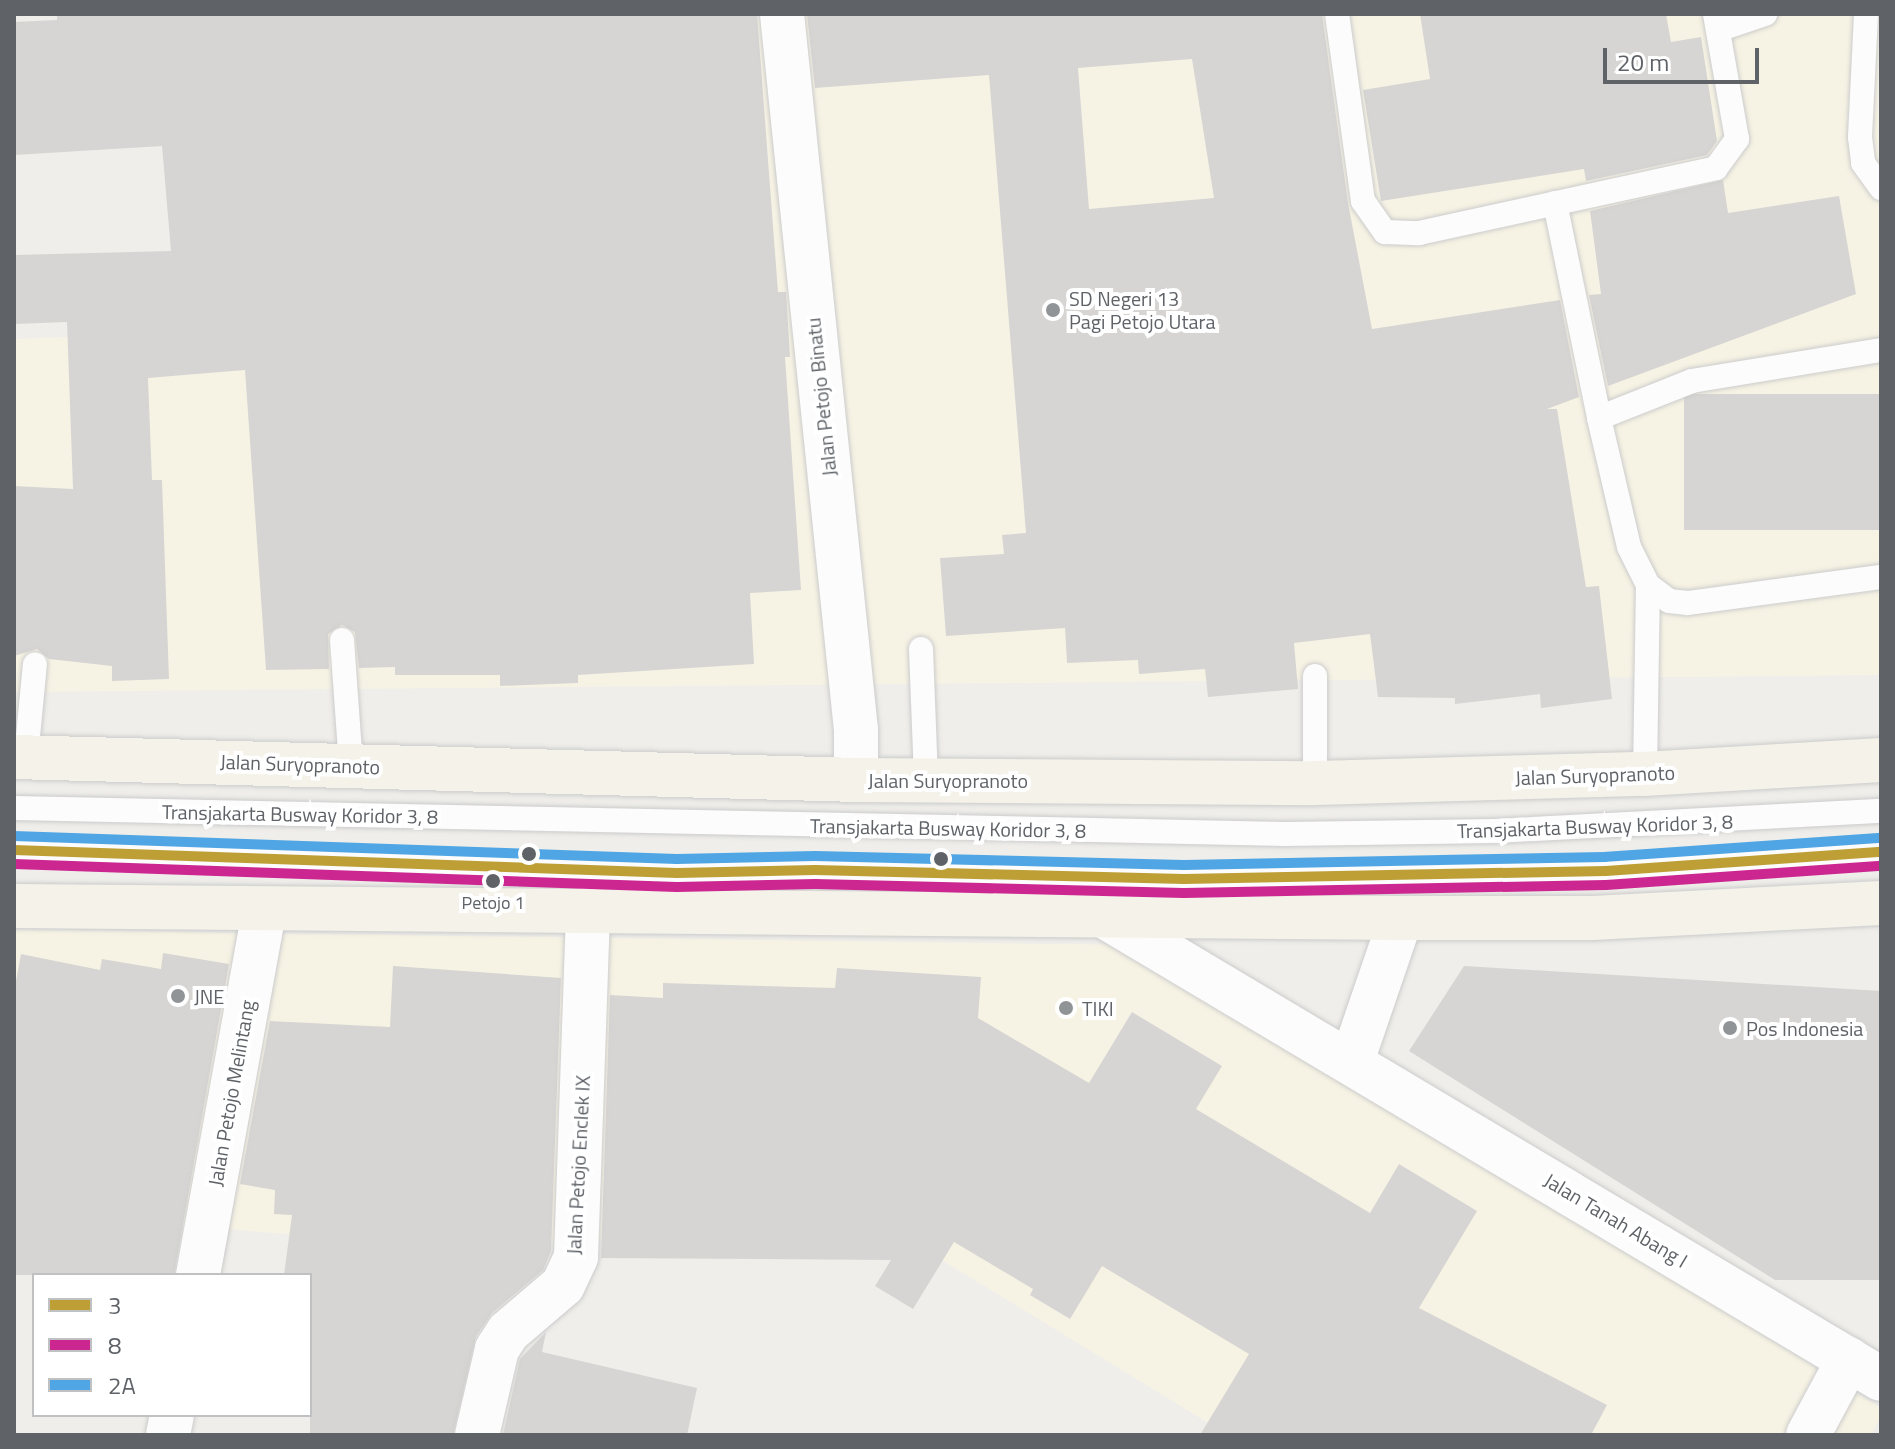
<!DOCTYPE html>
<style>
body{margin:0}
#map{position:relative;width:1895px;height:1449px;overflow:hidden;background:#efeeea;font-family:"Titillium Web",sans-serif}
div>[style]{position:absolute}
[style*='--x']{left:calc(var(--x)*1px);top:calc(var(--y)*1px);width:calc(var(--w)*1px);rotate:calc(var(--a)*1deg)}
.commercial>*{inset:0;background:#f7f3e4}
.building>*{inset:0;background:#d6d5d3;transform-origin:0 0}
.roads{filter:drop-shadow(0 0 2px #cbcccc) drop-shadow(0 0 2px #cbcccc)}
.lane>*{height:24px;margin:-12px;padding:0 12px;transform-origin:12px;border-radius:12px;background:#fdfcfc}
.street>*{height:44px;margin:-22px;padding:0 22px;transform-origin:22px;border-radius:22px;background:#fdfcfc}
.secondary>*{height:44px;margin:-22px;padding:0 22px;transform-origin:22px;border-radius:22px;background:#fdfcfc}
.primary>*{height:44px;margin:-22px;padding:0 22px;transform-origin:22px;border-radius:22px;background:#f4f2e9}
.bus-1>*{height:10px;margin:-5px;padding:0 5px;transform-origin:5px;border-radius:5px;background:#bd9f36}
.bus-2>*{height:10px;margin:-5px;padding:0 5px;transform-origin:5px;border-radius:5px;background:#cc2790}
.bus-3>*{height:10px;margin:-5px;padding:0 5px;transform-origin:5px;border-radius:5px;background:#50a6e4}
.dots>*{width:22px;height:22px;translate:-50% -50%;box-sizing:border-box;border:4px solid #fff;border-radius:50%}
span{translate:-50% -50%;white-space:nowrap;text-align:center;line-height:1.15;-webkit-text-stroke:8px #fff;paint-order:stroke}
.bus-label{font-size:18px;color:#5f6368}
.poi-label{font-size:20px;color:#5f6368}
.left{translate:0 -50%;text-align:left}
.street-label{font-size:20px;color:#5f6368}
.frame{position:absolute;inset:0;border:16px solid #5f6368;pointer-events:none}
.legend{position:absolute;left:32px;top:1273px;width:280px;height:144px;box-sizing:border-box;background:#fff;border:2px solid #bfc1c3;margin:0;padding:10px 14px;list-style:none;font-size:24px;color:#5f6368}
.legend li{display:flex;align-items:center;gap:16px;height:40px}
.legend b{width:40px;border:2px solid #bfc1c3}
.scale{position:absolute;left:1603px;top:48px;width:156px;height:36px;box-sizing:border-box;border:4px solid #5f6368;border-top:0;padding-left:10px;font-size:24px;line-height:28px;white-space:nowrap;color:#5f6368;-webkit-text-stroke:6px #fff;paint-order:stroke}
</style>
<div id="map">
<div class="commercial">
<i style="clip-path:polygon(798px 14px,1881px 14px,1881px 675px,14px 692px,14px 339px,503px 321px,471px 52px)"></i>
<i style="clip-path:polygon(14px 930px,1137px 945px,1881px 1408px,1881px 1416px,1871px 1435px,1228px 1435px,896px 1232px,411px 1245px,14px 1210px)"></i>
</div>
<div class="building">
<i style="clip-path:polygon(57px 14px,757px 14px,778px 292px,786px 292px,787px 308px,790px 357px,785px 357px,801px 590px,750px 593px,754px 664px,578px 675px,578px 683px,500px 686px,500px 675px,395px 675px,395px 667px,359px 668px,355px 632px,342px 625px,328px 634px,329px 669px,266px 670px,245px 370px,148px 378px,152px 480px,162px 480px,169px 679px,112px 681px,112px 666px,49px 659px,37px 649px,14px 656px,14px 486px,73px 489px,67px 322px,14px 324px,14px 255px,171px 251px,162px 146px,14px 155px,14px 22px,57px 20px)"></i>
<i style="clip-path:polygon(evenodd,807px 14px,1322px 14px,1348px 203px,1372px 329px,1560px 300px,1579px 397px,1547px 409px,1557px 409px,1586px 587px,1599px 586px,1612px 699px,1541px 708px,1540px 694px,1455px 704px,1455px 698px,1378px 697px,1370px 634px,1294px 643px,1298px 689px,1208px 697px,1205px 669px,1139px 674px,1138px 660px,1067px 663px,1065px 628px,946px 636px,940px 558px,1004px 554px,1002px 535px,1026px 533px,989px 75px,815px 88px,807px 14px,1192px 59px,1214px 198px,1089px 209px,1078px 68px,1192px 59px)"></i>
<i style="clip-path:polygon(1420px 14px,1666px 14px,1671px 42px,1701px 37px,1717px 141px,1707px 155px,1586px 181px,1584px 169px,1381px 201px,1363px 90px,1430px 79px)"></i>
<i style="clip-path:polygon(1723px 180px,1728px 213px,1839px 196px,1856px 294px,1608px 386px,1589px 295px,1601px 294px,1590px 211px)"></i>
<i style="left:1881px;top:394px;width:136px;height:197px;rotate:90deg"></i>
<i style="clip-path:polygon(163px 953px,229px 964px,174px 1275px,14px 1275px,14px 992px,21px 954px,100px 970px,102px 959px,161px 969px)"></i>
<i style="clip-path:polygon(393px 966px,561px 978px,551px 1251px,543px 1270px,492px 1313px,476px 1336px,453px 1435px,310px 1435px,310px 1275px,284px 1275px,292px 1215px,274px 1214px,275px 1190px,240px 1184px,270px 1021px,390px 1027px)"></i>
<i style="clip-path:polygon(1464px 966px,1881px 991px,1881px 1280px,1775px 1280px,1409px 1051px)"></i>
<i style="clip-path:polygon(837px 968px,981px 977px,978px 1018px,1089px 1083px,1132px 1012px,1222px 1066px,1196px 1109px,1370px 1213px,1399px 1164px,1477px 1211px,1419px 1308px,1607px 1405px,1591px 1435px,1200px 1435px,1249px 1354px,1102px 1266px,1070px 1319px,1030px 1295px,1033px 1289px,954px 1242px,913px 1309px,875px 1286px,891px 1260px,601px 1258px,610px 995px,663px 998px,663px 983px,835px 988px)"></i>
<i style="clip-path:polygon(546px 1332px,542px 1352px,697px 1388px,687px 1435px,503px 1435px,520px 1359px)"></i>
</div>
<div class="roads">
<div class="lane">
<i style="--x:1337;--y:14;--w:189;--a:82.1"></i>
<i style="--x:1363;--y:201;--w:38;--a:55"></i>
<i style="--x:1385;--y:232;--w:34;--a:2"></i>
<i style="--x:1419;--y:233;--w:304;--a:-12.3"></i>
<i style="--x:1716;--y:168;--w:36;--a:-54"></i>
<i style="--x:1737;--y:139;--w:127;--a:-100"></i>
<i style="--x:1866;--y:14;--w:123;--a:92.8"></i>
<i style="--x:1860;--y:137;--w:26;--a:83"></i>
<i style="--x:1863;--y:163;--w:31;--a:54"></i>
<i style="--x:1718;--y:30;--w:50;--a:-18.8"></i>
<i style="--x:1555;--y:203;--w:219;--a:78.4"></i>
<i style="--x:1881;--y:350;--w:192;--a:170.7"></i>
<i style="--x:1692;--y:381;--w:100;--a:158.3"></i>
<i style="--x:1599;--y:418;--w:132;--a:76.9"></i>
<i style="--x:1629;--y:547;--w:42;--a:63.4"></i>
<i style="--x:1648;--y:585;--w:26;--a:37"></i>
<i style="--x:1669;--y:601;--w:19;--a:6"></i>
<i style="--x:1688;--y:603;--w:195;--a:-7.7"></i>
<i style="--x:342;--y:640;--w:125;--a:85.9"></i>
<i style="--x:921;--y:649;--w:131;--a:87.8"></i>
<i style="--x:26;--y:757;--w:93;--a:-84.5"></i>
<i style="--x:1645;--y:774;--w:189;--a:-89.1"></i>
<i style="--x:1315;--y:783;--w:107;--a:-90"></i>
<i style="--x:14;--y:808;--w:1271;--a:1.17"></i>
<i style="--x:1285;--y:834;--w:210;--a:-0.8"></i>
<i style="--x:1495;--y:831;--w:387;--a:-3"></i>
<i style="--x:14;--y:850;--w:663;--a:1.99"></i>
<i style="--x:677;--y:873;--w:138;--a:-1.2"></i>
<i style="--x:815;--y:870;--w:369;--a:1.4"></i>
<i style="--x:1184;--y:879;--w:422;--a:-1.1"></i>
<i style="--x:1606;--y:871;--w:276;--a:-4"></i>
</div>
<div class="street">
<i style="--x:782;--y:14;--w:720;--a:84.1"></i>
<i style="--x:856;--y:730;--w:50;--a:90"></i>
<i style="--x:198;--y:1275;--w:370;--a:-79.7"></i>
<i style="--x:168;--y:1435;--w:20;--a:-79"></i>
<i style="--x:477;--y:1435;--w:88;--a:-76.9"></i>
<i style="--x:497;--y:1349;--w:20;--a:-57"></i>
<i style="--x:508;--y:1332;--w:72;--a:-40.5"></i>
<i style="--x:563;--y:1285;--w:31;--a:-65"></i>
<i style="--x:576;--y:1257;--w:348;--a:-88"></i>
<i style="--x:1808;--y:1435;--w:86;--a:-61.7"></i>
</div>
<div class="secondary">
<i style="--x:1104;--y:916;--w:904;--a:30.79"></i>
<i style="--x:1352;--y:1061;--w:151;--a:-71.1"></i>
</div>
<div class="primary">
<i style="--x:14;--y:757;--w:842;--a:1.56"></i>
<i style="--x:856;--y:780;--w:459;--a:0.4"></i>
<i style="--x:1315;--y:783;--w:330;--a:-1.6"></i>
<i style="--x:1645;--y:774;--w:236;--a:-3.4"></i>
<i style="--x:14;--y:906;--w:1387;--a:0.5"></i>
<i style="--x:1401;--y:918;--w:192;--a:0"></i>
<i style="--x:1593;--y:918;--w:288;--a:-3"></i>
</div>
</div>
<div class="bus-1">
<i style="--x:14;--y:850;--w:663;--a:1.99"></i>
<i style="--x:677;--y:873;--w:138;--a:-1.2"></i>
<i style="--x:815;--y:870;--w:369;--a:1.4"></i>
<i style="--x:1184;--y:879;--w:422;--a:-1.1"></i>
<i style="--x:1606;--y:871;--w:276;--a:-4"></i>
</div>
<div class="bus-2">
<i style="--x:14;--y:864;--w:663;--a:1.99"></i>
<i style="--x:677;--y:887;--w:138;--a:-1.2"></i>
<i style="--x:815;--y:884;--w:369;--a:1.4"></i>
<i style="--x:1184;--y:893;--w:422;--a:-1.1"></i>
<i style="--x:1606;--y:885;--w:276;--a:-4"></i>
</div>
<div class="bus-3">
<i style="--x:14;--y:836;--w:663;--a:1.99"></i>
<i style="--x:677;--y:859;--w:138;--a:-1.2"></i>
<i style="--x:815;--y:856;--w:369;--a:1.4"></i>
<i style="--x:1184;--y:865;--w:421;--a:-1.1"></i>
<i style="--x:1605;--y:857;--w:276;--a:-4"></i>
</div>
<div class="dots">
<i style="left:1053px;top:310px;background:#919496"></i>
<i style="left:529px;top:854px;background:#5f6368"></i>
<i style="left:941px;top:859px;background:#5f6368"></i>
<i style="left:493px;top:881px;background:#5f6368"></i>
<i style="left:178px;top:996px;background:#919496"></i>
<i style="left:1066px;top:1008px;background:#919496"></i>
<i style="left:1730px;top:1028px;background:#919496"></i>
</div>
<div class="bus-label">
<span style="left:493px;top:903px">Petojo 1</span>
</div>
<div class="poi-label">
<span class="left" style="left:1069px;top:310px">SD Negeri 13<br>Pagi Petojo Utara</span>
<span class="left" style="left:194px;top:996px">JNE</span>
<span class="left" style="left:1082px;top:1008px">TIKI</span>
<span class="left" style="left:1746px;top:1028px">Pos Indonesia</span>
</div>
<div class="street-label">
<span style="left:821px;top:397px;rotate:-96deg">Jalan Petojo Binatu</span>
<span style="left:300px;top:764px;rotate:2deg">Jalan Suryopranoto</span>
<span style="left:1595px;top:775px;rotate:-2deg">Jalan Suryopranoto</span>
<span style="left:948px;top:780px">Jalan Suryopranoto</span>
<span style="left:300px;top:814px;rotate:1deg">Transjakarta Busway Koridor 3, 8</span>
<span style="left:1595px;top:826px;rotate:-2deg">Transjakarta Busway Koridor 3, 8</span>
<span style="left:948px;top:828px;rotate:1deg">Transjakarta Busway Koridor 3, 8</span>
<span style="left:231px;top:1093px;rotate:-80deg">Jalan Petojo Melintang</span>
<span style="left:578px;top:1165px;rotate:-87deg">Jalan Petojo Enclek IX</span>
<span style="left:1616px;top:1220px;rotate:31deg">Jalan Tanah Abang I</span>
</div>
<div class="frame"></div>
<ul class="legend">
<li><b style="height:10px;background:#bd9f36"></b>3</li>
<li><b style="height:10px;background:#cc2790"></b>8</li>
<li><b style="height:10px;background:#50a6e4"></b>2A</li>
</ul>
<div class="scale">20 m</div>
</div>
